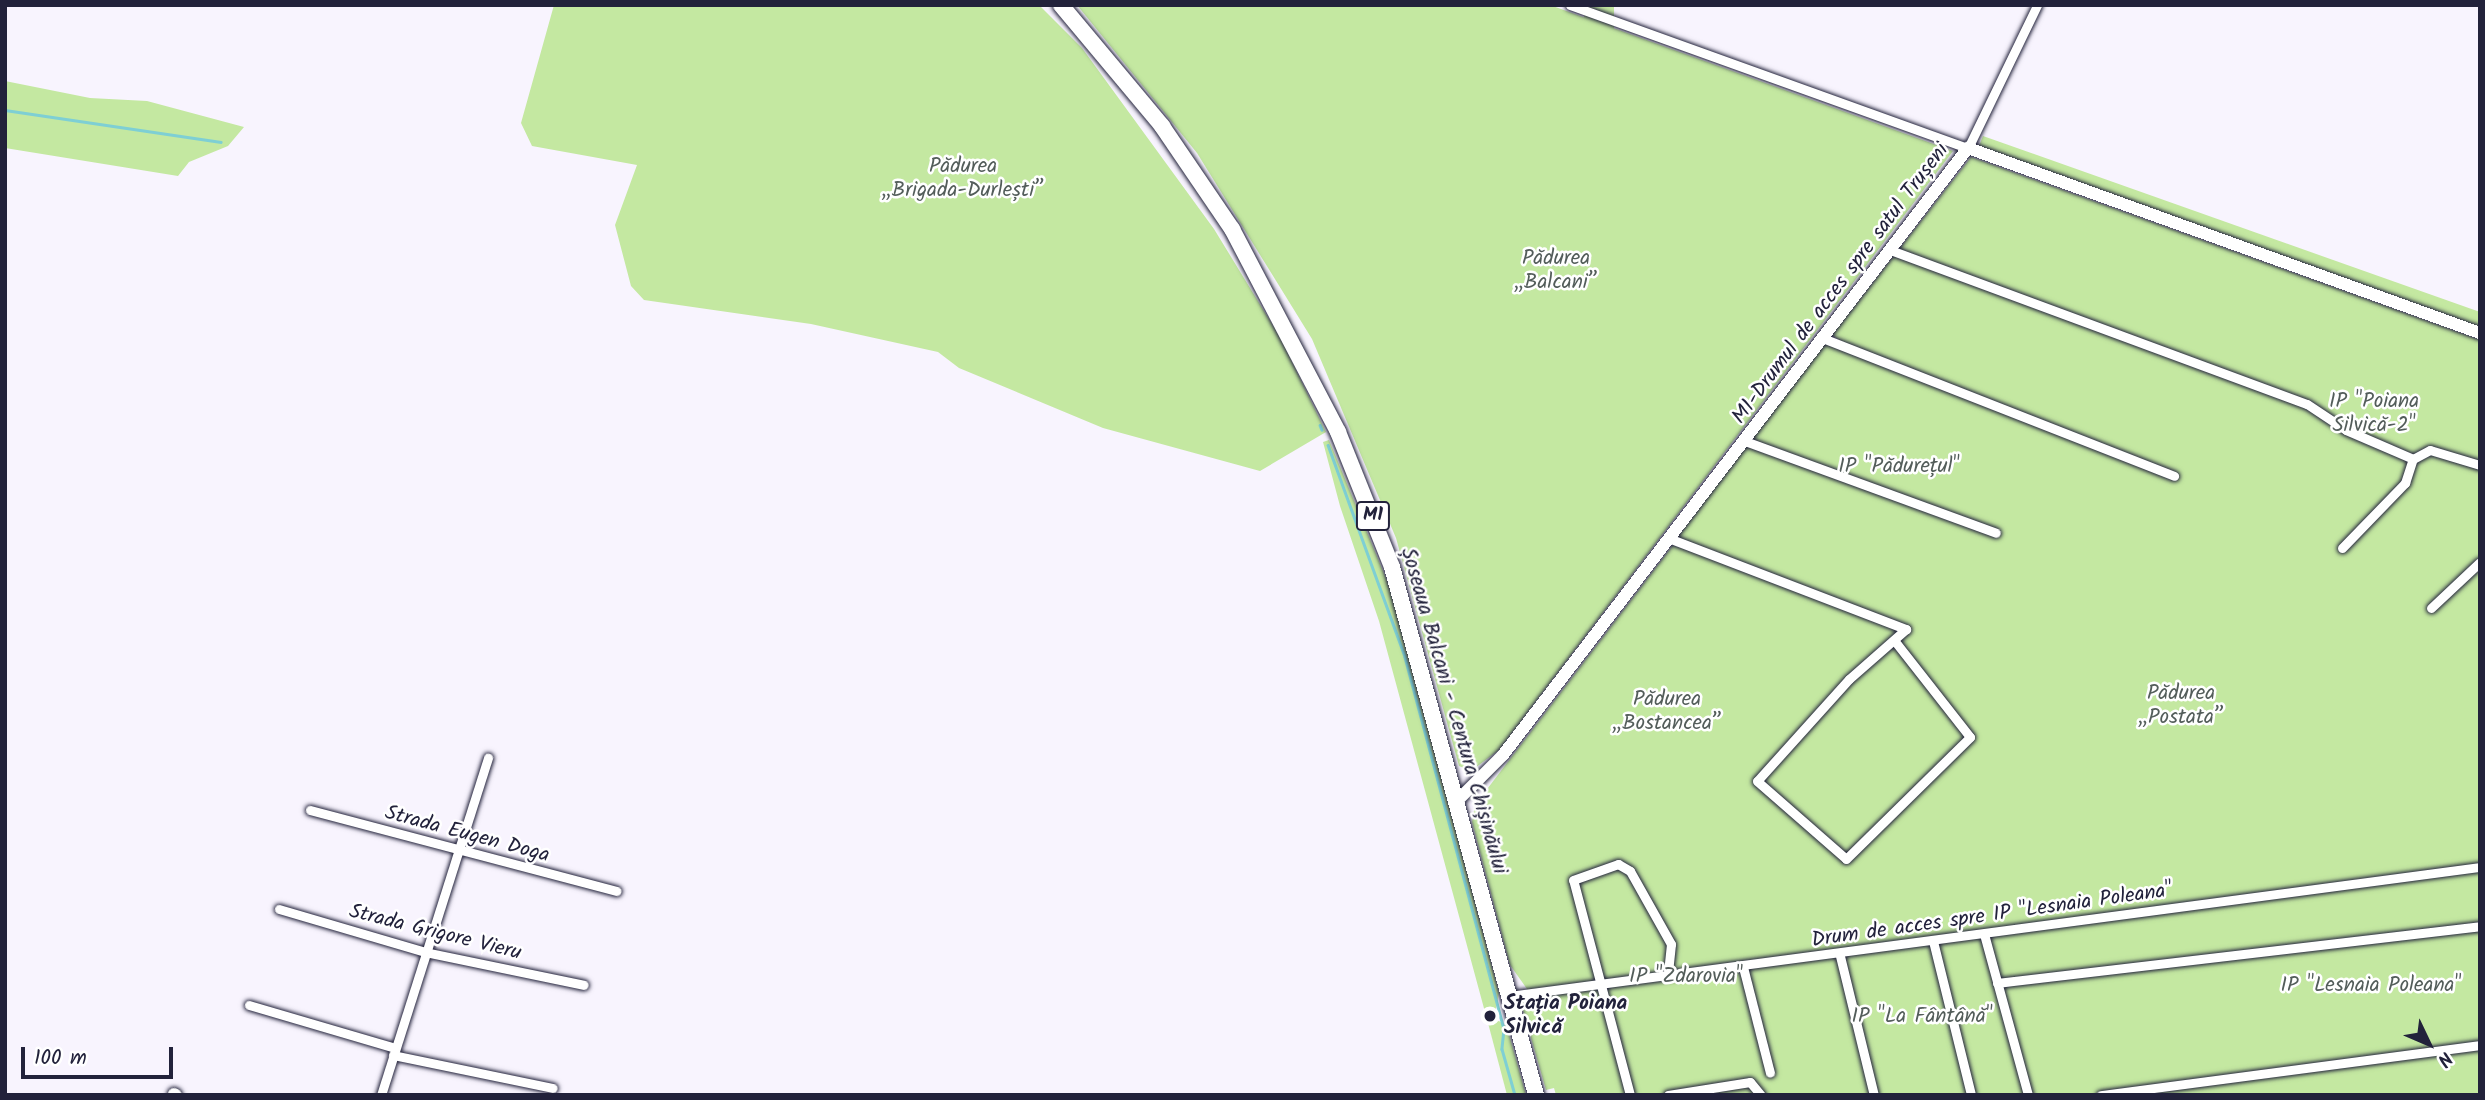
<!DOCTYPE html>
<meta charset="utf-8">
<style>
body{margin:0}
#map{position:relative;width:2485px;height:1100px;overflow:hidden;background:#f8f4fe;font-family:Kalam,sans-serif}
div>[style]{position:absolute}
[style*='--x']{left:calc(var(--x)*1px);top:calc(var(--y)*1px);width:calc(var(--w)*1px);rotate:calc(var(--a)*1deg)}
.green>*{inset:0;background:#c4e8a1;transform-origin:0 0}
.stream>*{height:2.5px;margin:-1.25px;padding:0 1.25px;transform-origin:1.25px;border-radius:1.25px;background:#7ecfd4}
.roads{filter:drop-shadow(0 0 2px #22223b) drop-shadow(0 0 2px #22223b)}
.street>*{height:9px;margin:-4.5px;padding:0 4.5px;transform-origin:4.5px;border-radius:4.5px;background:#fff}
.secondary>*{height:12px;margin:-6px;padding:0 6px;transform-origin:6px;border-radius:6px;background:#fff}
.highway>*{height:16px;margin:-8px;padding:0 8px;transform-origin:8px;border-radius:8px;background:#fff}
.dots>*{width:19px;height:19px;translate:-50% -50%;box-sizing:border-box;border:4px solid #fff;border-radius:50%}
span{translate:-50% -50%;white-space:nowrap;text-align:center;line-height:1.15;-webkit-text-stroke:5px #fff;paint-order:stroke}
.shield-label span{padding:2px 5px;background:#fff;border:2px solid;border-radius:5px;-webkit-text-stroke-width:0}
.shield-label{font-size:19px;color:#22223b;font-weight:700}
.park-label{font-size:21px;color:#535d5a}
.street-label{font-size:21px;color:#22223b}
.poi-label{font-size:21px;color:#22223b;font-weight:700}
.left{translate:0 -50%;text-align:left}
.frame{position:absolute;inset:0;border:7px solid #22223b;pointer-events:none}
.north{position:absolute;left:2394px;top:1009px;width:70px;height:70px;-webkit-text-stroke:5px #fff;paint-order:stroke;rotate:134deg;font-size:19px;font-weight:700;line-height:28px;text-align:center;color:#22223b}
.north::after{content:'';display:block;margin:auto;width:24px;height:32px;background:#22223b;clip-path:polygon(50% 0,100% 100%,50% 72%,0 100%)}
.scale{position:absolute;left:21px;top:1047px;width:152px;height:32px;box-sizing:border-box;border:4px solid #22223b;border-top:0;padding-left:9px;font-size:21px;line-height:24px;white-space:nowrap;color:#22223b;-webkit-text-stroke:5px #fff;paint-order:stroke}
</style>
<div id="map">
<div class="green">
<i style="clip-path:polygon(554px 5px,1039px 5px,1082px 48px,1214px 229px,1280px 337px,1326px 432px,1260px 471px,1103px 428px,959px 368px,938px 352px,811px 324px,644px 300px,631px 286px,615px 225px,637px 165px,532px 146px,521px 123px)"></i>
<i style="clip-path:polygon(1077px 5px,1550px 5px,1953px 151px,1499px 750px,1471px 771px,1459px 766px,1396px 538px,1312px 339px,1197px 153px)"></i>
<i style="left:1584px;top:5px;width:30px;height:401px"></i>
<i style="clip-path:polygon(5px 81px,90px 98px,147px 101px,244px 127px,228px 146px,189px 162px,178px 176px,5px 148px)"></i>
<i style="clip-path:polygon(1983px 136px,2480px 312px,2480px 327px,1979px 146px)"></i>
<i style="clip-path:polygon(1971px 157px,2480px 340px,2480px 1095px,1556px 1095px,1554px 1088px,1546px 1090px,1522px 1007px,1527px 989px,1510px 965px,1472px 822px,1475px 805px,1673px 545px,1678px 547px,1683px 540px,1678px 537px,1746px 446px,1759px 442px,1750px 438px,1825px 344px,1839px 340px,1832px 335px)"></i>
<i style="clip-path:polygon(1329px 440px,1388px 583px,1416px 677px,1499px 993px,1496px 1009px,1485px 1012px,1379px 621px,1340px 506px,1323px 442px)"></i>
<i style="clip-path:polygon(1499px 1021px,1507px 1027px,1526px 1095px,1507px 1095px,1488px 1023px)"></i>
</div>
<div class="stream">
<i style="--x:5;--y:110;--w:218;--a:8.4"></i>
<i style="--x:1320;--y:425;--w:5;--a:68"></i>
<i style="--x:1328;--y:445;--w:226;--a:70"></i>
<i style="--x:1405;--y:657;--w:385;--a:75.1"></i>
<i style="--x:1504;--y:1029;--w:20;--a:96"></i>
<i style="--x:1502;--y:1049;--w:48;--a:74.2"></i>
</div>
<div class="roads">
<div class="street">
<i style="--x:1570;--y:5;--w:423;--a:19.8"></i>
<i style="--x:1968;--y:148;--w:159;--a:-64.2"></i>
<i style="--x:1893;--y:251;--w:441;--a:20.3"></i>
<i style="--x:2307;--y:404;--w:47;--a:33.7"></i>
<i style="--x:2346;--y:430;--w:73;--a:23.4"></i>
<i style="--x:2413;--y:459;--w:19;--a:-28"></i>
<i style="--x:2430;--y:450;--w:52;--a:16.7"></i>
<i style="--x:1825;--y:339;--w:375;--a:21.4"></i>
<i style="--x:1745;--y:441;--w:267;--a:20.1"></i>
<i style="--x:1671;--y:539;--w:252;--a:21"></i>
<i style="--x:1906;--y:629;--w:76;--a:138.7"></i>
<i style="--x:1849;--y:679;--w:137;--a:132"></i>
<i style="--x:1757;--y:781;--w:118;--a:41.2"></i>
<i style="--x:1846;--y:859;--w:174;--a:-44.5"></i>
<i style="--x:1970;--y:737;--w:123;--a:-128.1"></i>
<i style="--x:2342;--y:548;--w:91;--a:-45.9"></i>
<i style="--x:2405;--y:483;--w:25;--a:-72"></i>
<i style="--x:2431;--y:608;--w:67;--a:-43.2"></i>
<i style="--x:310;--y:810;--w:317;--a:14.8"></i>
<i style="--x:279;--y:909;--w:152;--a:16.4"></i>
<i style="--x:425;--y:952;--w:162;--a:11.7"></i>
<i style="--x:1984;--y:934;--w:167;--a:74.7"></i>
<i style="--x:1933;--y:941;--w:159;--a:76.1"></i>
<i style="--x:1840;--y:956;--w:143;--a:76.3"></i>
<i style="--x:1743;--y:967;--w:109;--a:75.7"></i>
<i style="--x:1997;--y:983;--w:486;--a:-6.7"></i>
<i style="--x:1509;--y:996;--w:980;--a:-7.57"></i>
<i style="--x:249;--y:1005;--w:152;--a:16.4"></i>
<i style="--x:393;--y:1055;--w:163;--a:11.7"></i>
<i style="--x:381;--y:1095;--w:354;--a:-72.4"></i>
<i style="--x:1630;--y:1095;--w:222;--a:-104.8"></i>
<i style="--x:1573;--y:880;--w:48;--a:-19.6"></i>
<i style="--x:1618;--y:864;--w:14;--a:30"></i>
<i style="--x:1630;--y:871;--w:84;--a:60.7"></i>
<i style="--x:1671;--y:944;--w:30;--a:96"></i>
<i style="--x:1668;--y:1095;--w:83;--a:-9"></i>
<i style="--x:1750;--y:1082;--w:17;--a:50"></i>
<i style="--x:2101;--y:1095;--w:382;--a:-7.5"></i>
</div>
<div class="secondary">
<i style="--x:1457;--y:801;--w:65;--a:-45"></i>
<i style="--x:1503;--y:755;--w:765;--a:-52.55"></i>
<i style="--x:1968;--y:148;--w:544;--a:19.87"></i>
<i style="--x:174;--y:1094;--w:2;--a:27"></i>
</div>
<div class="highway">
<i style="--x:1061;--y:5;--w:158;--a:50.1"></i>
<i style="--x:1162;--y:126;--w:125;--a:55.8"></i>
<i style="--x:1232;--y:229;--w:229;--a:62.4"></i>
<i style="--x:1338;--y:432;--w:145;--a:68.2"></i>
<i style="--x:1392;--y:567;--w:547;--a:74.74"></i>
</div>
</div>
<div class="dots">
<i style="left:1490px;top:1016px;background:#22223b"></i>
</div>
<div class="shield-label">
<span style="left:1373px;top:516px">M1</span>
</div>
<div class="park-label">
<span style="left:963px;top:179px">Pădurea<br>„Brigada-Durlești”</span>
<span style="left:1556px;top:271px">Pădurea<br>„Balcani”</span>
<span style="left:2374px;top:414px">IP "Poiana<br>Silvică-2"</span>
<span style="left:1899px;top:467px">IP "Pădurețul"</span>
<span style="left:2181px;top:706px">Pădurea<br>„Postata”</span>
<span style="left:1667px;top:712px">Pădurea<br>„Bostancea”</span>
<span style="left:1686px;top:977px">IP "Zdarovia"</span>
<span style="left:2371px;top:986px">IP "Lesnaia Poleana"</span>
<span style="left:1922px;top:1017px">IP "La Fântână"</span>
</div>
<div class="street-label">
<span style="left:1841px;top:284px;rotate:-53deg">M1-Drumul de acces spre satul Trușeni</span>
<span style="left:1453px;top:711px;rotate:74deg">Șoseaua Balcani - Centura Chișinăului</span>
<span style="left:467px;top:835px;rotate:15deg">Strada Eugen Doga</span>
<span style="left:1992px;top:916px;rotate:-8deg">Drum de acces spre IP "Lesnaia Poleana"</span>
<span style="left:435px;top:933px;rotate:14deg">Strada Grigore Vieru</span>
</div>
<div class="poi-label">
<span class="left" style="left:1504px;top:1016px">Stația Poiana<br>Silvică</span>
</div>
<div class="frame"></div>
<div class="north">N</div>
<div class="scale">100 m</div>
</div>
